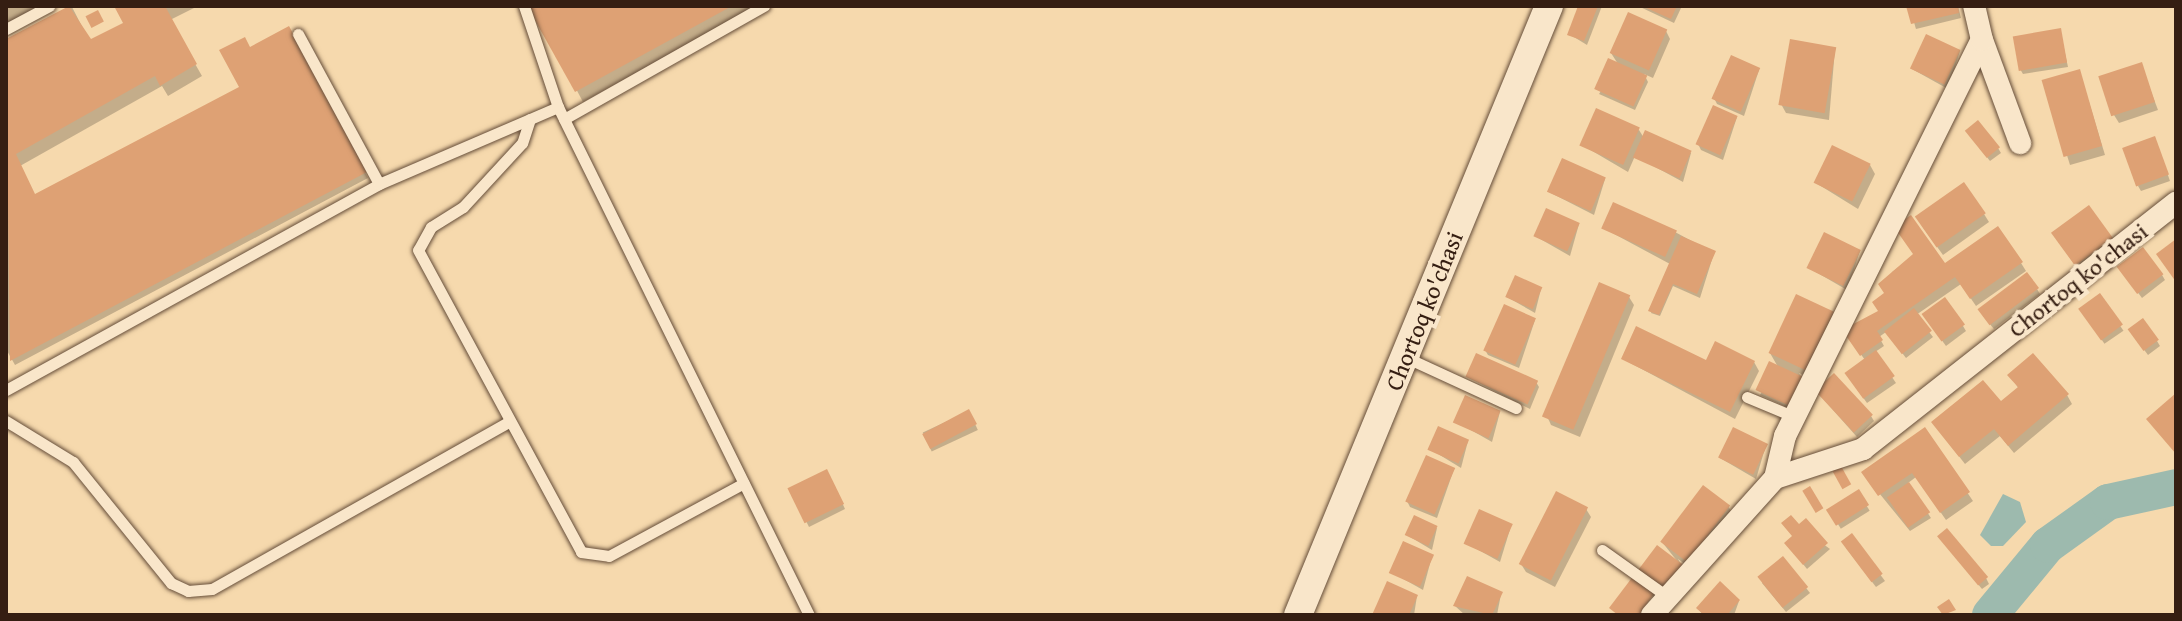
<!DOCTYPE html>
<style>
body{margin:0}
#map{position:relative;width:2182px;height:621px;overflow:hidden;background:#f6d9ad;font-family:"Gentium Book Plus",serif}
div>[style]{position:absolute}
[style*='--x']{left:calc(var(--x)*1px);top:calc(var(--y)*1px);width:calc(var(--w)*1px);rotate:calc(var(--a)*1deg)}
.water>*{inset:0;background:#9dbaae}
.shadow>*{inset:0;background:#0003;transform-origin:0 0}
.river>*{height:36px;margin:-18px;padding:0 18px;transform-origin:18px;border-radius:18px;background:#9dbaae}
.building>*{inset:0;background:#dea174;transform-origin:0 0}
.roads{filter:drop-shadow(0 0 2px #654d39) drop-shadow(0 0 2px #654d39)}
.service>*{height:11px;margin:-5.5px;padding:0 5.5px;transform-origin:5.5px;border-radius:5.5px;background:#f9e6ca}
.minor>*{height:22px;margin:-11px;padding:0 11px;transform-origin:11px;border-radius:11px;background:#f9e6ca}
.tertiary>*{height:28px;margin:-14px;padding:0 14px;transform-origin:14px;border-radius:14px;background:#f9e6ca}
span{translate:-50% -50%;white-space:nowrap;text-align:center;line-height:1.15;-webkit-text-stroke:8px #f9e6ca;paint-order:stroke}
.street-label{font-size:24px;color:#351e12}
.frame{position:absolute;inset:0;border:8px solid #351e12;pointer-events:none}
</style>
<div id="map">
<div class="water">
<i style="clip-path:polygon(2003px 494px,2020px 502px,2026px 522px,2003px 546px,1991px 546px,1980px 535px)"></i>
</div>
<div class="shadow">
<i style="clip-path:polygon(6px 6px,43px 6px,6px 27px)"></i>
<i style="clip-path:polygon(116px 6px,198px 6px,170px 20px,202px 76px,168px 96px,162px 86px,20px 166px,35px 197px,241px 87px,250px 49px,289px 29px,368px 178px,15px 365px,6px 349px,6px 42px,72px 7px,90px 42px,125px 24px)"></i>
<i style="clip-path:polygon(532px 6px,758px 6px,583px 102px)"></i>
<i style="clip-path:polygon(1580px 6px,1602px 6px,1587px 45px,1569px 34px)"></i>
<i style="clip-path:polygon(1638px 6px,1682px 6px,1674px 23px)"></i>
<i style="clip-path:polygon(1909px 6px,1958px 6px,1961px 18px,1916px 29px)"></i>
<i style="clip-path:polygon(2060px 30px,2068px 67px,2023px 74px,2020px 69px)"></i>
<i style="clip-path:polygon(1666px 31px,1670px 39px,1653px 78px,1644px 74px,1648px 82px,1635px 110px,1599px 94px,1618px 64px,1611px 53px)"></i>
<i style="clip-path:polygon(1835px 49px,1829px 120px,1786px 113px,1781px 104px)"></i>
<i style="clip-path:polygon(1960px 51px,1948px 89px,1912px 69px)"></i>
<i style="clip-path:polygon(2141px 65px,2158px 110px,2119px 123px,2114px 115px)"></i>
<i style="clip-path:polygon(1759px 70px,1744px 116px,1717px 104px,1714px 98px)"></i>
<i style="clip-path:polygon(2044px 81px,2089px 102px,2105px 155px,2070px 165px)"></i>
<i style="clip-path:polygon(1737px 117px,1723px 160px,1701px 150px,1698px 144px)"></i>
<i style="clip-path:polygon(1639px 130px,1644px 138px,1691px 153px,1683px 182px,1635px 156px,1628px 172px,1582px 145px)"></i>
<i style="clip-path:polygon(1970px 136px,1998px 148px,2001px 153px,1990px 161px)"></i>
<i style="clip-path:polygon(2157px 144px,2170px 181px,2141px 191px,2138px 186px)"></i>
<i style="clip-path:polygon(1870px 165px,1875px 174px,1858px 209px,1816px 183px)"></i>
<i style="clip-path:polygon(1605px 179px,1594px 215px,1549px 192px)"></i>
<i style="clip-path:polygon(2089px 207px,2116px 248px,2080px 272px,2058px 241px)"></i>
<i style="clip-path:polygon(1984px 214px,1989px 222px,1943px 255px,1922px 226px)"></i>
<i style="clip-path:polygon(1579px 224px,1570px 256px,1535px 236px)"></i>
<i style="clip-path:polygon(1603px 228px,1675px 232px,1714px 253px,1700px 298px,1673px 286px,1660px 316px,1651px 313px,1670px 264px)"></i>
<i style="clip-path:polygon(1860px 251px,1847px 290px,1809px 268px)"></i>
<i style="clip-path:polygon(1915px 255px,1945px 266px,2021px 263px,2026px 271px,1976px 306px,1961px 284px,1916px 315px,1933px 337px,1906px 358px,1886px 332px,1879px 337px,1884px 346px,1875px 352px,1896px 383px,1867px 403px,1849px 378px,1865px 360px,1847px 335px,1881px 312px,1892px 272px)"></i>
<i style="clip-path:polygon(2123px 273px,2162px 275px,2165px 280px,2142px 298px)"></i>
<i style="clip-path:polygon(1541px 289px,1535px 313px,1507px 297px)"></i>
<i style="clip-path:polygon(2037px 289px,2040px 294px,1994px 329px,1983px 316px)"></i>
<i style="left:2100px;top:296px;width:42px;height:23px;rotate:56deg"></i>
<i style="clip-path:polygon(1629px 297px,1634px 305px,1580px 437px,1551px 425px,1547px 416px)"></i>
<i style="clip-path:polygon(1832px 313px,1837px 322px,1810px 378px,1799px 373px,1805px 384px,1793px 410px,1760px 395px,1778px 367px,1770px 353px)"></i>
<i style="clip-path:polygon(1535px 320px,1519px 368px,1488px 355px,1485px 350px)"></i>
<i style="clip-path:polygon(1927px 320px,1963px 326px,1966px 331px,1946px 346px)"></i>
<i style="clip-path:polygon(2133px 335px,2157px 341px,2160px 346px,2148px 355px)"></i>
<i style="clip-path:polygon(1623px 359px,1754px 362px,1759px 371px,1735px 419px)"></i>
<i style="clip-path:polygon(1467px 377px,1536px 382px,1539px 387px,1530px 409px)"></i>
<i style="clip-path:polygon(2015px 383px,2067px 395px,2072px 404px,2014px 453px,2000px 436px,1965px 464px,1933px 423px,2001px 404px,2019px 389px)"></i>
<i style="clip-path:polygon(1817px 392px,1871px 416px,1874px 421px,1857px 437px)"></i>
<i style="left:969px;top:411px;width:21px;height:51px;rotate:65deg"></i>
<i style="clip-path:polygon(1500px 412px,1492px 442px,1455px 421px)"></i>
<i style="clip-path:polygon(1925px 430px,1973px 501px,1946px 520px,1916px 477px,1908px 483px,1931px 518px,1910px 531px,1866px 477px)"></i>
<i style="clip-path:polygon(1468px 441px,1461px 468px,1430px 449px)"></i>
<i style="clip-path:polygon(1766px 445px,1756px 479px,1720px 458px)"></i>
<i style="clip-path:polygon(1454px 469px,1437px 518px,1410px 507px,1407px 501px)"></i>
<i style="clip-path:polygon(830px 477px,845px 509px,809px 527px,790px 489px)"></i>
<i style="left:1858px;top:492px;width:22px;height:34px;rotate:58deg"></i>
<i style="clip-path:polygon(1728px 506px,1733px 514px,1692px 569px,1678px 559px,1685px 571px,1662px 542px)"></i>
<i style="clip-path:polygon(1586px 509px,1591px 517px,1555px 587px,1526px 572px,1521px 564px)"></i>
<i style="clip-path:polygon(1511px 526px,1500px 562px,1466px 543px)"></i>
<i style="clip-path:polygon(1799px 526px,1830px 549px,1807px 569px,1790px 548px)"></i>
<i style="clip-path:polygon(1437px 528px,1432px 550px,1407px 535px)"></i>
<i style="clip-path:polygon(1852px 536px,1885px 581px,1876px 587px,1846px 548px)"></i>
<i style="clip-path:polygon(1943px 542px,1986px 578px,1989px 584px,1982px 589px)"></i>
<i style="clip-path:polygon(1432px 556px,1423px 590px,1391px 572px)"></i>
<i style="clip-path:polygon(1783px 558px,1810px 593px,1786px 612px,1762px 583px)"></i>
<i style="clip-path:polygon(1501px 594px,1497px 615px,1465px 615px,1455px 606px)"></i>
<i style="clip-path:polygon(1417px 596px,1414px 615px,1374px 615px)"></i>
<i style="clip-path:polygon(1739px 601px,1734px 615px,1703px 615px,1698px 608px)"></i>
</div>
<div class="river">
<i style="--x:1990;--y:615;--w:91;--a:-50.4"></i>
<i style="--x:2048;--y:545;--w:74;--a:-35.6"></i>
<i style="--x:2108;--y:502;--w:70;--a:-12.4"></i>
</div>
<div class="building">
<i style="clip-path:polygon(69px 6px,91px 39px,123px 23px,114px 6px,165px 6px,197px 64px,160px 86px,155px 76px,16px 154px,35px 194px,239px 87px,219px 50px,245px 37px,250px 47px,289px 26px,367px 172px,10px 361px,6px 39px)"></i>
<i style="clip-path:polygon(527px 6px,732px 6px,575px 92px)"></i>
<i style="clip-path:polygon(1578px 6px,1598px 6px,1584px 41px,1567px 35px)"></i>
<i style="clip-path:polygon(1642px 6px,1677px 6px,1671px 19px)"></i>
<i style="clip-path:polygon(1906px 6px,1958px 6px,1959px 13px,1911px 24px)"></i>
<i style="left:98px;top:10px;width:13px;height:14px;rotate:63deg"></i>
<i style="left:1628px;top:12px;width:43px;height:45px;rotate:24deg"></i>
<i style="left:2061px;top:28px;width:35px;height:49px;rotate:80deg"></i>
<i style="left:1926px;top:34px;width:38px;height:38px;rotate:25deg"></i>
<i style="left:1790px;top:39px;width:47px;height:67px;rotate:10deg"></i>
<i style="left:1731px;top:55px;width:32px;height:48px;rotate:24deg"></i>
<i style="left:1608px;top:58px;width:43px;height:34px;rotate:24deg"></i>
<i style="left:2142px;top:62px;width:42px;height:46px;rotate:72deg"></i>
<i style="left:2080px;top:69px;width:80px;height:40px;rotate:74deg"></i>
<i style="left:1713px;top:105px;width:27px;height:43px;rotate:24deg"></i>
<i style="left:1596px;top:108px;width:48px;height:41px;rotate:24deg"></i>
<i style="left:1978px;top:120px;width:35px;height:17px;rotate:51deg"></i>
<i style="left:1645px;top:130px;width:51px;height:30px;rotate:24deg"></i>
<i style="left:2155px;top:136px;width:41px;height:35px;rotate:70deg"></i>
<i style="left:1832px;top:145px;width:43px;height:42px;rotate:26deg"></i>
<i style="left:1562px;top:158px;width:48px;height:37px;rotate:24deg"></i>
<i style="left:1964px;top:182px;width:38px;height:60px;rotate:55deg"></i>
<i style="left:1613px;top:202px;width:70px;height:29px;rotate:24deg"></i>
<i style="left:2089px;top:205px;width:41px;height:47px;rotate:54deg"></i>
<i style="left:1546px;top:208px;width:37px;height:31px;rotate:24deg"></i>
<i style="clip-path:polygon(1911px 215px,1945px 263px,1998px 226px,2023px 262px,1970px 299px,1955px 277px,1877px 331px,1883px 340px,1860px 356px,1842px 330px,1878px 311px,1872px 302px,1884px 293px,1878px 284px,1913px 254px,1894px 227px)"></i>
<i style="left:1824px;top:232px;width:41px;height:40px;rotate:26deg"></i>
<i style="clip-path:polygon(1681px 236px,1716px 251px,1697px 294px,1673px 284px,1659px 315px,1648px 311px)"></i>
<i style="clip-path:polygon(2176px 239px,2176px 282px,2156px 254px)"></i>
<i style="left:2143px;top:247px;width:34px;height:33px;rotate:53deg"></i>
<i style="left:2027px;top:272px;width:20px;height:62px;rotate:53deg"></i>
<i style="left:1515px;top:275px;width:30px;height:24px;rotate:24deg"></i>
<i style="left:1599px;top:282px;width:34px;height:146px;rotate:23deg"></i>
<i style="left:2100px;top:293px;width:39px;height:27px;rotate:54deg"></i>
<i style="left:1796px;top:294px;width:42px;height:65px;rotate:25deg"></i>
<i style="left:1945px;top:297px;width:34px;height:29px;rotate:54deg"></i>
<i style="left:1504px;top:304px;width:35px;height:51px;rotate:24deg"></i>
<i style="left:1914px;top:308px;width:29px;height:38px;rotate:52deg"></i>
<i style="left:2143px;top:318px;width:27px;height:19px;rotate:54deg"></i>
<i style="clip-path:polygon(1636px 326px,1706px 360px,1715px 341px,1755px 361px,1730px 412px,1621px 359px)"></i>
<i style="left:1876px;top:350px;width:32px;height:39px;rotate:54deg"></i>
<i style="left:1476px;top:353px;width:68px;height:26px;rotate:24deg"></i>
<i style="clip-path:polygon(2033px 353px,2069px 394px,2008px 446px,1994px 429px,1959px 457px,1931px 422px,1983px 380px,2001px 401px,2018px 387px,2007px 375px)"></i>
<i style="left:1769px;top:361px;width:38px;height:32px;rotate:25deg"></i>
<i style="left:1834px;top:373px;width:57px;height:26px;rotate:47deg"></i>
<i style="clip-path:polygon(2176px 393px,2176px 454px,2146px 419px)"></i>
<i style="left:1465px;top:395px;width:39px;height:30px;rotate:24deg"></i>
<i style="left:969px;top:409px;width:17px;height:53px;rotate:62deg"></i>
<i style="left:1438px;top:426px;width:34px;height:26px;rotate:24deg"></i>
<i style="left:1733px;top:427px;width:39px;height:34px;rotate:26deg"></i>
<i style="clip-path:polygon(1925px 427px,1970px 492px,1940px 513px,1912px 473px,1878px 496px,1861px 472px)"></i>
<i style="left:1426px;top:455px;width:32px;height:51px;rotate:24deg"></i>
<i style="left:1841px;top:466px;width:21px;height:10px;rotate:61deg"></i>
<i style="left:827px;top:469px;width:39px;height:44px;rotate:64deg"></i>
<i style="left:1909px;top:482px;width:37px;height:27px;rotate:55deg"></i>
<i style="left:1703px;top:485px;width:34px;height:71px;rotate:37deg"></i>
<i style="left:1810px;top:486px;width:26px;height:9px;rotate:59deg"></i>
<i style="left:1859px;top:489px;width:19px;height:39px;rotate:58deg"></i>
<i style="left:1556px;top:491px;width:36px;height:82px;rotate:27deg"></i>
<i style="left:1479px;top:509px;width:37px;height:38px;rotate:24deg"></i>
<i style="left:1414px;top:515px;width:26px;height:22px;rotate:25deg"></i>
<i style="clip-path:polygon(1791px 515px,1799px 524px,1806px 518px,1828px 543px,1803px 565px,1784px 543px,1792px 536px,1781px 523px)"></i>
<i style="left:1947px;top:528px;width:64px;height:13px;rotate:50deg"></i>
<i style="left:1852px;top:533px;width:51px;height:14px;rotate:53deg"></i>
<i style="left:1403px;top:541px;width:34px;height:35px;rotate:24deg"></i>
<i style="left:1657px;top:545px;width:34px;height:31px;rotate:37deg"></i>
<i style="left:1783px;top:556px;width:40px;height:33px;rotate:51deg"></i>
<i style="clip-path:polygon(1634px 575px,1656px 591px,1639px 615px,1618px 615px,1609px 608px)"></i>
<i style="clip-path:polygon(1467px 576px,1503px 592px,1492px 615px,1453px 606px)"></i>
<i style="clip-path:polygon(1387px 581px,1418px 595px,1409px 615px,1372px 615px)"></i>
<i style="clip-path:polygon(1720px 581px,1740px 600px,1727px 615px,1704px 615px,1696px 608px)"></i>
<i style="clip-path:polygon(1949px 599px,1956px 610px,1943px 615px,1937px 607px)"></i>
</div>
<div class="roads">
<div class="service">
<i style="--x:524;--y:6;--w:107;--a:71.4"></i>
<i style="--x:558;--y:107;--w:567;--a:63.71"></i>
<i style="--x:6;--y:29;--w:49;--a:-28.1"></i>
<i style="--x:298;--y:34;--w:170;--a:61.6"></i>
<i style="--x:530;--y:119;--w:25;--a:108"></i>
<i style="--x:522;--y:143;--w:87;--a:132.7"></i>
<i style="--x:463;--y:207;--w:38;--a:148"></i>
<i style="--x:431;--y:227;--w:26;--a:119"></i>
<i style="--x:418;--y:250;--w:343;--a:61.6"></i>
<i style="--x:581;--y:552;--w:28;--a:8"></i>
<i style="--x:609;--y:556;--w:153;--a:-28.4"></i>
<i style="--x:564;--y:119;--w:230;--a:-29.5"></i>
<i style="--x:1405;--y:357;--w:122;--a:24.7"></i>
<i style="--x:6;--y:390;--w:426;--a:-28.9"></i>
<i style="--x:379;--y:184;--w:195;--a:-23.3"></i>
<i style="--x:1747;--y:397;--w:52;--a:22.6"></i>
<i style="--x:6;--y:421;--w:79;--a:31.5"></i>
<i style="--x:73;--y:462;--w:156;--a:51"></i>
<i style="--x:171;--y:583;--w:19;--a:25"></i>
<i style="--x:188;--y:591;--w:24;--a:-5"></i>
<i style="--x:212;--y:589;--w:340;--a:-29.4"></i>
<i style="--x:1602;--y:550;--w:81;--a:35.5"></i>
</div>
<div class="minor">
<i style="--x:1982;--y:40;--w:110;--a:69.7"></i>
<i style="--x:1775;--y:478;--w:93;--a:-18.2"></i>
<i style="--x:1863;--y:449;--w:398;--a:-38.2"></i>
<i style="--x:1652;--y:615;--w:184;--a:-48.1"></i>
<i style="--x:1775;--y:478;--w:43;--a:-76.6"></i>
<i style="--x:1785;--y:436;--w:442;--a:-63.6"></i>
<i style="--x:1982;--y:40;--w:35;--a:-103"></i>
</div>
<div class="tertiary">
<i style="--x:1298;--y:615;--w:659;--a:-67.6"></i>
</div>
</div>
<div class="street-label">
<span style="left:2078px;top:280px;rotate:-38deg">Chortoq ko'chasi</span>
<span style="left:1424px;top:311px;rotate:-68deg">Chortoq ko'chasi</span>
</div>
<div class="frame"></div>
</div>
